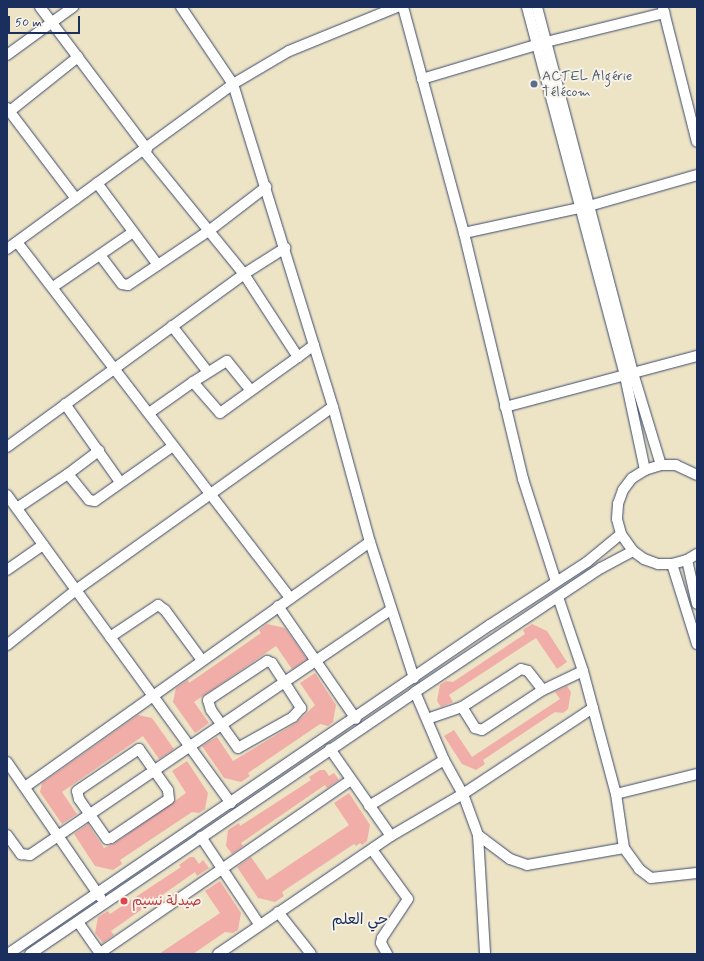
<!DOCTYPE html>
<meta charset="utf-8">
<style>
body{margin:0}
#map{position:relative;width:704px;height:961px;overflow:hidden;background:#ede3c5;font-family:Mynerve,"Playpen Sans Arabic",sans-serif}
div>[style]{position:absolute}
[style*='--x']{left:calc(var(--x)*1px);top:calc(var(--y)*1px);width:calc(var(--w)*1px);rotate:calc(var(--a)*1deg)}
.building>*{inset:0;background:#f1aea8}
.roads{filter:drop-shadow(0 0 1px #3a4a6d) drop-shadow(0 0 1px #3a4a6d)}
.minor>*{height:10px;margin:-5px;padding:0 5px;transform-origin:5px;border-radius:5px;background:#fff}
.dots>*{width:11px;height:11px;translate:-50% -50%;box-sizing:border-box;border:2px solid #f7f3e8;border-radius:50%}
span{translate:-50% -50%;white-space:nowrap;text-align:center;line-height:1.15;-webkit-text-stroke:4px #f7f3e8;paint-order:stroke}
.service-label{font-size:14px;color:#4e5e75}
.left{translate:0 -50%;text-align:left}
.health-label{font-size:14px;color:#be3a42}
.neighbourhood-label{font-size:15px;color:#1b2f5e}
.frame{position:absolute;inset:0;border:8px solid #1b2f5e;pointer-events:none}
.scale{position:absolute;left:8px;top:16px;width:72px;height:18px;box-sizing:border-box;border:2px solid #1b2f5e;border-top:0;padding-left:5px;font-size:12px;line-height:14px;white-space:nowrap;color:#1b2f5e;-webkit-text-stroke:3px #f7f3e8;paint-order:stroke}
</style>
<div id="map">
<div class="building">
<i style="clip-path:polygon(267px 624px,285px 628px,307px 659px,292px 669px,276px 646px,194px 702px,209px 723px,195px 733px,173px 702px,176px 688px,188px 680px,189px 683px,261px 633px,259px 630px)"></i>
<i style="clip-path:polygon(532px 624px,547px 631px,567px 662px,557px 669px,536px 638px,449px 695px,453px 702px,441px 707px,437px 701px,440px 685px,446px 681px,453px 682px,525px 634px,523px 630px)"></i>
<i style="clip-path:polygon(315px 673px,336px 705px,333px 722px,328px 726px,320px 724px,248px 773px,250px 776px,241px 782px,224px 778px,202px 746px,217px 737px,233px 761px,296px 723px,315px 705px,300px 683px)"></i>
<i style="clip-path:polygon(567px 686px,571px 692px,568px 709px,563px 713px,555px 712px,483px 760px,485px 764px,476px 770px,462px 764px,444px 736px,454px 730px,472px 757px,560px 699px,555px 692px)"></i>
<i style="clip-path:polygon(138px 715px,152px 718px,174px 749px,159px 759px,143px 736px,62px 792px,77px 814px,62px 824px,40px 792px,42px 783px)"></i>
<i style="clip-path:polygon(187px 761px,208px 793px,205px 809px,199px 813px,192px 812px,120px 860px,122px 864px,113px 870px,95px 866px,74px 834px,88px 824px,104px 848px,115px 843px,186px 793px,172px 771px)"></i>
<i style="clip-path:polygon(320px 770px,325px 770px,329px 776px,334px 773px,339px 780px,327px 788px,325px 785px,241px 843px,243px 846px,232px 854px,226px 846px,228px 830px,239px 823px,240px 826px,311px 780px,309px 777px)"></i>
<i style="clip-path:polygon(349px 793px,370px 825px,367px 841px,362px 845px,360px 843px,356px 846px,354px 844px,282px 892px,284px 896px,275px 902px,258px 898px,237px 867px,251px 857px,267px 880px,349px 825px,334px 803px)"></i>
<i style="clip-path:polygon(190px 857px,194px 857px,199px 864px,203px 860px,209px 868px,197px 876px,195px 872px,111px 931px,114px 935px,103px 943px,95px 933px,98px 917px,108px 911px,110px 914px,181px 867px,179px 865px)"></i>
<i style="clip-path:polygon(220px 881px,241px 913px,238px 930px,233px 933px,225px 932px,193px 954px,159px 954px,220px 913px,205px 891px)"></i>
</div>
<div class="roads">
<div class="minor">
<i style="--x:40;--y:7;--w:178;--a:53"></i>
<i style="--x:181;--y:7;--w:93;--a:56"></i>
<i style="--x:233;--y:84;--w:65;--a:-30.5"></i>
<i style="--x:289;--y:51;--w:117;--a:-22.2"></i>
<i style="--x:403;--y:7;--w:234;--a:74.9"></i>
<i style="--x:464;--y:233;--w:253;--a:76.5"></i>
<i style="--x:523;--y:479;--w:108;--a:72.2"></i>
<i style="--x:527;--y:7;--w:382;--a:75.1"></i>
<i style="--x:625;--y:376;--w:96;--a:78"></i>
<i style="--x:537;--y:7;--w:378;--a:75.3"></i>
<i style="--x:633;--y:373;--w:96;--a:73.1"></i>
<i style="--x:663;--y:8;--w:138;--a:75.8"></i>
<i style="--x:7;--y:55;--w:82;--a:-36"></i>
<i style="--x:422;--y:79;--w:129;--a:-16.6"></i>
<i style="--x:546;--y:42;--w:122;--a:-13.8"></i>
<i style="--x:7;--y:108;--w:114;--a:52.8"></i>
<i style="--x:10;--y:111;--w:87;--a:-38.5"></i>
<i style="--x:144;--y:151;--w:159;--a:50.9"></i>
<i style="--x:244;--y:274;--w:99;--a:57"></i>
<i style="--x:298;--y:357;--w:96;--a:144.3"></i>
<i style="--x:220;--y:413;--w:41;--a:-131.1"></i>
<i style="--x:193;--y:382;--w:54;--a:144.8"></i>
<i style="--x:97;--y:183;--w:102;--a:53.4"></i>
<i style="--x:464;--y:233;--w:128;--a:-12.2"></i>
<i style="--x:589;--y:206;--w:112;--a:-16"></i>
<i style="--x:17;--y:242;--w:449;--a:52.5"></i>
<i style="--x:7;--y:249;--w:280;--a:-36.1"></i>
<i style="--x:233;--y:84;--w:338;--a:72.8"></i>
<i style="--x:333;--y:407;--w:140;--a:74.7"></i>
<i style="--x:370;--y:542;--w:143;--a:72.1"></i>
<i style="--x:100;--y:255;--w:36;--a:53"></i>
<i style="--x:122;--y:284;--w:6;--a:9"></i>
<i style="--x:128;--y:285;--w:99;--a:-33.9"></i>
<i style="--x:210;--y:230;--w:71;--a:-37.5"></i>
<i style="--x:53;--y:287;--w:97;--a:-34.5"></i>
<i style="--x:172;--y:326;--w:58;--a:52"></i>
<i style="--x:298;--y:357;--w:20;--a:-37"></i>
<i style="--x:193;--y:382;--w:40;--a:-32"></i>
<i style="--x:227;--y:361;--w:38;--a:51"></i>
<i style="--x:65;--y:404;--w:95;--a:54.8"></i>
<i style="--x:505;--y:407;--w:199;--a:-14.9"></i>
<i style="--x:7;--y:447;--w:293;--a:-36.1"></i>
<i style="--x:244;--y:274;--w:49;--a:-32.4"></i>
<i style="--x:68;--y:474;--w:39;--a:-37"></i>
<i style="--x:697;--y:475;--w:23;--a:-155"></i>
<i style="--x:676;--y:465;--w:15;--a:180"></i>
<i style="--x:661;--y:465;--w:17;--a:163"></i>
<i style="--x:645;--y:470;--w:15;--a:148"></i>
<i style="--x:632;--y:478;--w:15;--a:127"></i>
<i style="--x:623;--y:490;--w:15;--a:110"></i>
<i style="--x:618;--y:504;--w:15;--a:94"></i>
<i style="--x:617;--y:519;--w:16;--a:75"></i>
<i style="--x:621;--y:534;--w:21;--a:55"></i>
<i style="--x:633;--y:551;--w:14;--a:36"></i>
<i style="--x:644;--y:559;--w:15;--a:20"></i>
<i style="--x:658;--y:564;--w:14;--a:0"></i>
<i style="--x:672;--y:564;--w:16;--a:-15"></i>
<i style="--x:687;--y:560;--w:12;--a:-31"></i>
<i style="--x:7;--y:495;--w:381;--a:54"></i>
<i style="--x:17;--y:508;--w:61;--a:-33.7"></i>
<i style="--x:68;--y:474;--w:33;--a:51"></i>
<i style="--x:89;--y:500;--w:6;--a:9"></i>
<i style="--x:95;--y:501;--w:95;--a:-35.2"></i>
<i style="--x:687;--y:560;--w:45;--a:77.2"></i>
<i style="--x:672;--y:564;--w:84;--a:72.6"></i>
<i style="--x:7;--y:570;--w:44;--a:-34.8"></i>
<i style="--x:558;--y:597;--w:78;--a:71.3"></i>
<i style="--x:583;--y:671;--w:127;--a:75"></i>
<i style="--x:616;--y:794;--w:55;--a:81.6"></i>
<i style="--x:624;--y:848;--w:26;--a:54"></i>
<i style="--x:639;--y:869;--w:15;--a:37"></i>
<i style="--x:651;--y:878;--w:46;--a:-6.2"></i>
<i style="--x:278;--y:606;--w:137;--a:55.4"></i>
<i style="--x:110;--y:637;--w:58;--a:-33.7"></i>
<i style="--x:158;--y:605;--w:9;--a:36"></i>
<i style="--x:165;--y:610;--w:61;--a:53.7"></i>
<i style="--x:7;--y:645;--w:88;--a:-38.6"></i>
<i style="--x:76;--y:590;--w:315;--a:-35.5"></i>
<i style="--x:267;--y:661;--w:5;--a:22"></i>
<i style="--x:272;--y:663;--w:54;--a:57.2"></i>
<i style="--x:301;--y:708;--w:12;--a:132"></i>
<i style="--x:293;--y:717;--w:63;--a:150.6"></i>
<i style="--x:238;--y:748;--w:47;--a:-125.4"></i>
<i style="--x:211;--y:710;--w:10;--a:-107"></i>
<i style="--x:208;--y:700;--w:71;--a:-33.5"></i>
<i style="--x:415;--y:692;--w:74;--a:66.9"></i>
<i style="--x:444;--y:760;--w:39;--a:61"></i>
<i style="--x:463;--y:794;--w:44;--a:69.9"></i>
<i style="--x:478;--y:835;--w:119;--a:86.6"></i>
<i style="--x:462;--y:707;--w:25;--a:58"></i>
<i style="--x:475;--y:728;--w:7;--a:16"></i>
<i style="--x:482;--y:730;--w:73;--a:-33.3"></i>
<i style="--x:543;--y:690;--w:44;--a:-25.4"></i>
<i style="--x:427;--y:719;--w:37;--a:-19"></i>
<i style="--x:462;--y:707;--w:70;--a:-32.8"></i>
<i style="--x:521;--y:669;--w:7;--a:16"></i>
<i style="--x:528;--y:671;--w:24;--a:52"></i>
<i style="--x:139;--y:749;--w:50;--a:54.7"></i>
<i style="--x:168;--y:790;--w:9;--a:84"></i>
<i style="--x:169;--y:799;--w:70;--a:146.1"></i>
<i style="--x:111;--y:838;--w:4;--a:166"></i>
<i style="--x:107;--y:839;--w:49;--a:-125"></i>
<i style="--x:79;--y:799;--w:8;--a:-104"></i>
<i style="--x:77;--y:791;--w:75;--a:-34.1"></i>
<i style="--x:330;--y:749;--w:106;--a:55"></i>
<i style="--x:7;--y:762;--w:164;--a:55.4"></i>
<i style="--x:25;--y:787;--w:423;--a:-35.4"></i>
<i style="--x:616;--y:794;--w:83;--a:-13.9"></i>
<i style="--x:369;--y:806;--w:88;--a:-31.5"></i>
<i style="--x:7;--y:835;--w:24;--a:54"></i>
<i style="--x:21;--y:854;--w:9;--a:6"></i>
<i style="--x:30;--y:855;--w:436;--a:-34.2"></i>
<i style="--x:478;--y:835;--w:40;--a:37"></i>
<i style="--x:510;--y:859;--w:18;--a:19"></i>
<i style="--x:527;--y:865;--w:98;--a:-9.9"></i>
<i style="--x:201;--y:837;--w:105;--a:56.3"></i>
<i style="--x:373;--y:851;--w:59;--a:53.9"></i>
<i style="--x:408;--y:899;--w:47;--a:123.7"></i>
<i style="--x:382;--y:938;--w:5;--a:101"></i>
<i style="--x:381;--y:943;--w:13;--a:61"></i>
<i style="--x:278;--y:912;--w:53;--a:51.8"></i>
<i style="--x:78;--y:922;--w:39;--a:55"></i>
<i style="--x:100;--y:953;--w:305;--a:-34.6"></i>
<i style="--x:8;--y:954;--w:584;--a:-34.32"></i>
<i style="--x:490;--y:625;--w:116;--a:-33"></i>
<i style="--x:587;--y:562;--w:44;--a:-39.5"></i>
<i style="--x:30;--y:954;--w:466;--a:-34.2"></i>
<i style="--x:415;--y:692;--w:224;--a:-33.7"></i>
<i style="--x:601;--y:568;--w:36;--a:-28"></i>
<i style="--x:218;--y:954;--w:209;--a:-34.3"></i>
<i style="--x:391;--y:836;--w:83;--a:-30.3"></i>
<i style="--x:463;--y:794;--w:156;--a:-33.5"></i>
</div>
</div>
<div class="dots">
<i style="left:534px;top:84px;background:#5c6f8a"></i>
<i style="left:124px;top:901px;background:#e0444e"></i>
</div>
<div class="service-label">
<span class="left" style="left:542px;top:84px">ACTEL Algérie<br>Télécom</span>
</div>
<div class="health-label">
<span class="left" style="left:132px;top:901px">صيدلة نسيم</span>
</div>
<div class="neighbourhood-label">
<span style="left:360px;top:921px">حي العلم</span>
</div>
<div class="frame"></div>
<div class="scale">50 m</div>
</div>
